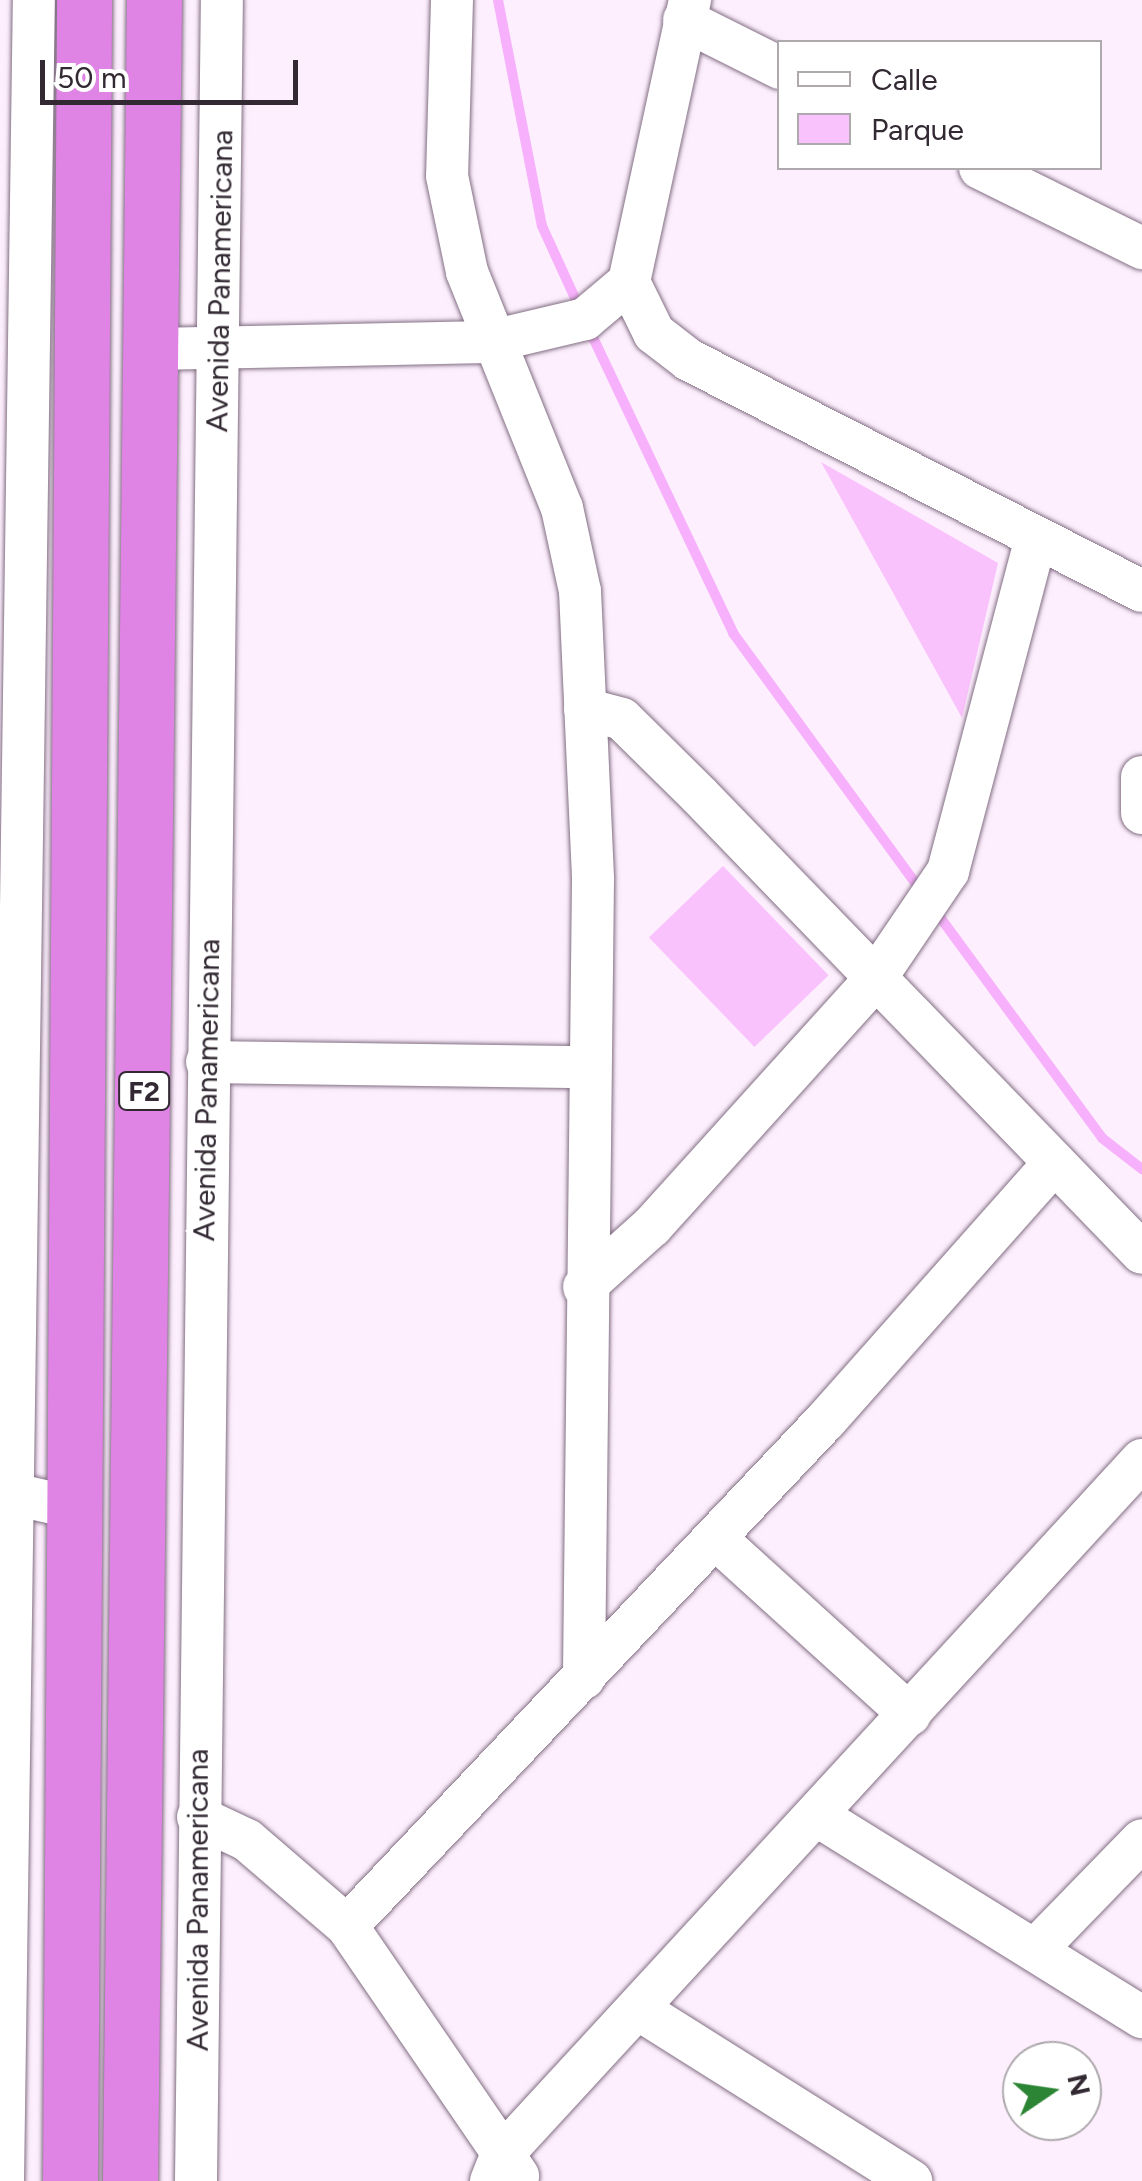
<!DOCTYPE html>
<style>
body{margin:0}
#map{position:relative;width:1142px;height:2181px;overflow:hidden;background:#fdeffd;font-family:Figtree,sans-serif}
div>[style]{position:absolute}
[style*='--x']{left:calc(var(--x)*1px);top:calc(var(--y)*1px);width:calc(var(--w)*1px);rotate:calc(var(--a)*1deg)}
.green>*{inset:0;background:#f9c2fc;transform-origin:0 0}
.stream>*{height:10px;margin:-5px;padding:0 5px;transform-origin:5px;border-radius:5px;background:#f7b0fb}
.roads{filter:drop-shadow(0 0 2px #826e83) drop-shadow(0 0 2px #826e83)}
.minor>*{height:42px;margin:-21px;padding:0 21px;transform-origin:21px;border-radius:21px;background:#fff}
.highway>*{height:55px;margin:-27.5px;padding:0 27.5px;transform-origin:27.5px;border-radius:27.5px;background:#df83e5}
span{translate:-50% -50%;white-space:nowrap;text-align:center;line-height:1.15;-webkit-text-stroke:9px #fff;paint-order:stroke}
.shield-label span{padding:2px 8px;background:#fff;border:2px solid;border-radius:8px;-webkit-text-stroke-width:0}
.shield-label{font-size:28px;color:#322932;font-weight:700}
.street-label{font-size:30px;color:#322932}
.legend{position:absolute;left:777px;top:40px;width:325px;height:130px;box-sizing:border-box;background:#fff;border:2px solid #ada9ad;margin:0;padding:12px 18px;list-style:none;font-size:30px;color:#322932}
.legend li{display:flex;align-items:center;gap:20px;height:50px}
.legend b{width:50px;border:2px solid #ada9ad}
.north{position:absolute;left:1002px;top:2041px;width:100px;height:100px;box-sizing:border-box;background:#fff;border:2px solid #ada9ad;border-radius:50%;rotate:77deg;font-size:28px;font-weight:700;line-height:40px;text-align:center;color:#322932}
.north::after{content:'';display:block;margin:auto;width:35px;height:45px;background:#2c8534;clip-path:polygon(50% 0,100% 100%,50% 72%,0 100%)}
.scale{position:absolute;left:40px;top:60px;width:258px;height:45px;box-sizing:border-box;border:5px solid #322932;border-top:0;padding-left:12px;font-size:30px;line-height:35px;white-space:nowrap;color:#322932;-webkit-text-stroke:8px #fff;paint-order:stroke}
</style>
<div id="map">
<div class="green">
<i style="clip-path:polygon(821px 462px,998px 563px,962px 718px)"></i>
<i style="left:723px;top:866px;width:152px;height:103px;rotate:46deg"></i>
</div>
<div class="stream">
<i style="--x:498;--y:0;--w:230;--a:79"></i>
<i style="--x:542;--y:226;--w:94;--a:65.4"></i>
<i style="--x:588;--y:327;--w:339;--a:64.6"></i>
<i style="--x:733;--y:633;--w:319;--a:53.9"></i>
<i style="--x:934;--y:909;--w:284;--a:53.7"></i>
<i style="--x:1102;--y:1138;--w:51;--a:37.8"></i>
</div>
<div class="roads">
<div class="minor">
<i style="--x:452;--y:0;--w:176;--a:91.6"></i>
<i style="--x:447;--y:176;--w:98;--a:78.2"></i>
<i style="--x:467;--y:272;--w:254;--a:68.1"></i>
<i style="--x:562;--y:508;--w:85;--a:77.8"></i>
<i style="--x:580;--y:591;--w:289;--a:87.4"></i>
<i style="--x:593;--y:880;--w:798;--a:90.65"></i>
<i style="--x:684;--y:20;--w:107;--a:26.6"></i>
<i style="--x:980;--y:168;--w:181;--a:26.3"></i>
<i style="--x:629;--y:282;--w:57;--a:63.9"></i>
<i style="--x:654;--y:333;--w:44;--a:37.6"></i>
<i style="--x:689;--y:360;--w:508;--a:27.02"></i>
<i style="--x:154;--y:349;--w:334;--a:-1.2"></i>
<i style="--x:488;--y:342;--w:100;--a:-13.3"></i>
<i style="--x:585;--y:319;--w:57;--a:-40.1"></i>
<i style="--x:629;--y:282;--w:289;--a:-77.8"></i>
<i style="--x:585;--y:709;--w:38;--a:15"></i>
<i style="--x:622;--y:719;--w:108;--a:44.6"></i>
<i style="--x:699;--y:795;--w:637;--a:45.95"></i>
<i style="--x:1142;--y:777;--w:36;--a:90"></i>
<i style="--x:207;--y:1062;--w:378;--a:0.8"></i>
<i style="--x:584;--y:1287;--w:91;--a:-41.9"></i>
<i style="--x:652;--y:1226;--w:333;--a:-47.9"></i>
<i style="--x:875;--y:979;--w:130;--a:-55.9"></i>
<i style="--x:948;--y:871;--w:345;--a:-75.2"></i>
<i style="--x:0;--y:1491;--w:73;--a:12.7"></i>
<i style="--x:715;--y:1538;--w:263;--a:42.2"></i>
<i style="--x:816;--y:1815;--w:384;--a:31.8"></i>
<i style="--x:198;--y:1817;--w:54;--a:25.1"></i>
<i style="--x:247;--y:1840;--w:132;--a:40.7"></i>
<i style="--x:347;--y:1926;--w:303;--a:55.6"></i>
<i style="--x:347;--y:1926;--w:697;--a:-46.57"></i>
<i style="--x:826;--y:1420;--w:344;--a:-48.4"></i>
<i style="--x:1038;--y:1947;--w:149;--a:-45.8"></i>
<i style="--x:638;--y:2009;--w:323;--a:32.2"></i>
<i style="--x:3;--y:2181;--w:2181;--a:-89.19"></i>
<i style="--x:196;--y:2181;--w:2181;--a:-89.32"></i>
<i style="--x:491;--y:2181;--w:27;--a:-68"></i>
<i style="--x:501;--y:2156;--w:946;--a:-47.36"></i>
</div>
<div class="highway">
<i style="--x:70;--y:2181;--w:2181;--a:-89.63"></i>
<i style="--x:130;--y:2181;--w:2181;--a:-89.37"></i>
</div>
</div>
<div class="shield-label">
<span style="left:144px;top:1091px">F2</span>
</div>
<div class="street-label">
<span style="left:220px;top:281px;rotate:-89deg">Avenida Panamericana</span>
<span style="left:207px;top:1090px;rotate:-89deg">Avenida Panamericana</span>
<span style="left:198px;top:1900px;rotate:-90deg">Avenida Panamericana</span>
</div>
<ul class="legend">
<li><b style="height:12px;background:#fff"></b>Calle</li>
<li><b style="height:28px;background:#f9c2fc"></b>Parque</li>
</ul>
<div class="north">N</div>
<div class="scale">50 m</div>
</div>
